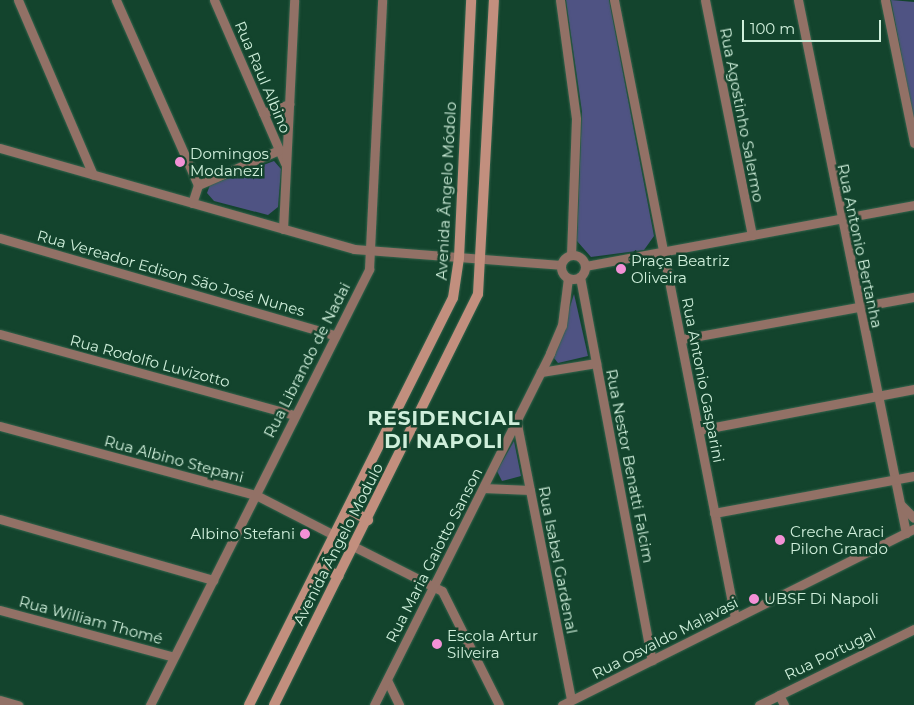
<!DOCTYPE html>
<meta charset="utf-8">
<style>
body{margin:0}
#map{position:relative;width:914px;height:705px;overflow:hidden;background:#13442d;font-family:Montserrat,sans-serif}
div>[style]{position:absolute}
[style*='--x']{left:calc(var(--x)*1px);top:calc(var(--y)*1px);width:calc(var(--w)*1px);rotate:calc(var(--a)*1deg)}
.green>*{inset:0;background:#4f5383}
.roads{filter:drop-shadow(0 0 1px #35634c) drop-shadow(0 0 1px #35634c)}
.street>*{height:9px;margin:-4.5px;padding:0 4.5px;transform-origin:4.5px;border-radius:4.5px;background:#927166}
.street>.ring{margin:-4.5px;padding:0;box-sizing:content-box;background:none;border:9px solid #927166;border-radius:50%}
.secondary>*{height:10px;margin:-5px;padding:0 5px;transform-origin:5px;border-radius:5px;background:#c28f7e}
.dots>*{width:14px;height:14px;translate:-50% -50%;box-sizing:border-box;border:2px solid #13442d;border-radius:50%}
span{translate:-50% -50%;white-space:nowrap;text-align:center;line-height:1.15;-webkit-text-stroke:5px #13442d;paint-order:stroke}
.street-label{font-size:15px;color:#cfefdb}
.poi-label{font-size:15px;color:#cfefdb}
.left{translate:0 -50%;text-align:left}
.right{translate:-100% -50%;text-align:right}
.district-label{font-size:20px;color:#cfefdb;font-weight:700;letter-spacing:1px}
.scale{position:absolute;left:742px;top:20px;width:139px;height:22px;box-sizing:border-box;border:2px solid #cfefdb;border-top:0;padding-left:6px;font-size:15px;line-height:18px;white-space:nowrap;color:#cfefdb;-webkit-text-stroke:4px #13442d;paint-order:stroke}
</style>
<div id="map">
<div class="green">
<i style="clip-path:polygon(566px 0,609px 0,654px 236px,644px 250px,591px 257px,577px 241px,582px 112px)"></i>
<i style="clip-path:polygon(891px 0,914px 2px,914px 121px)"></i>
<i style="clip-path:polygon(274px 161px,281px 169px,278px 207px,268px 215px,214px 201px,207px 193px,210px 185px)"></i>
<i style="clip-path:polygon(574px 294px,588px 356px,558px 363px,554px 358px)"></i>
<i style="clip-path:polygon(514px 441px,521px 476px,502px 481px,497px 471px)"></i>
</div>
<div class="roads">
<div class="street">
<i style="--x:18;--y:0;--w:190;--a:66.8"></i>
<i style="--x:116;--y:0;--w:202;--a:66.1"></i>
<i style="--x:198;--y:185;--w:19;--a:108"></i>
<i style="--x:214;--y:0;--w:178;--a:66.5"></i>
<i style="--x:560;--y:0;--w:120;--a:82.3"></i>
<i style="--x:576;--y:119;--w:136;--a:92.1"></i>
<i style="--x:614;--y:0;--w:630;--a:78.92"></i>
<i style="--x:705;--y:0;--w:240;--a:78.7"></i>
<i style="--x:798;--y:0;--w:544;--a:78.55"></i>
<i style="--x:885;--y:0;--w:146;--a:78.5"></i>
<i style="--x:263;--y:113;--w:28;--a:-19"></i>
<i style="--x:0;--y:148;--w:368;--a:15.9"></i>
<i style="--x:354;--y:249;--w:207;--a:4.4"></i>
<i style="--x:198;--y:185;--w:88;--a:-23.4"></i>
<i style="--x:283;--y:229;--w:229;--a:-87.2"></i>
<i style="--x:0;--y:238;--w:348;--a:16.2"></i>
<i class="ring" style="left:561px;top:255px;width:15px;height:15px"></i>
<i style="--x:585;--y:266;--w:335;--a:-10.5"></i>
<i style="--x:580;--y:277;--w:390;--a:79.4"></i>
<i style="--x:0;--y:334;--w:305;--a:15.4"></i>
<i style="--x:682;--y:339;--w:236;--a:-10.3"></i>
<i style="--x:541;--y:372;--w:56;--a:-9.3"></i>
<i style="--x:517;--y:424;--w:281;--a:78.9"></i>
<i style="--x:0;--y:426;--w:265;--a:15.1"></i>
<i style="--x:256;--y:495;--w:88;--a:27.1"></i>
<i style="--x:699;--y:430;--w:219;--a:-10.8"></i>
<i style="--x:483;--y:488;--w:47;--a:2.4"></i>
<i style="--x:901;--y:505;--w:18;--a:45"></i>
<i style="--x:714;--y:513;--w:203;--a:-10.5"></i>
<i style="--x:0;--y:519;--w:222;--a:16"></i>
<i style="--x:355;--y:547;--w:97;--a:26.8"></i>
<i style="--x:442;--y:591;--w:127;--a:63.4"></i>
<i style="--x:0;--y:610;--w:180;--a:15.1"></i>
<i style="--x:387;--y:680;--w:28;--a:64"></i>
<i style="--x:779;--y:695;--w:11;--a:63"></i>
<i style="--x:0;--y:700;--w:19;--a:16"></i>
<i style="--x:150;--y:705;--w:488;--a:-63.3"></i>
<i style="--x:369;--y:269;--w:269;--a:-87.2"></i>
<i style="--x:374;--y:705;--w:394;--a:-63.4"></i>
<i style="--x:550;--y:353;--w:30;--a:-67"></i>
<i style="--x:562;--y:325;--w:47;--a:-82.7"></i>
<i style="--x:562;--y:705;--w:394;--a:-26.6"></i>
<i style="--x:759;--y:705;--w:173;--a:-26.1"></i>
</div>
<div class="secondary">
<i style="--x:348;--y:509;--w:23;--a:29"></i>
<i style="--x:319;--y:566;--w:22;--a:27"></i>
<i style="--x:249;--y:705;--w:455;--a:-63.4"></i>
<i style="--x:453;--y:298;--w:40;--a:-81.5"></i>
<i style="--x:459;--y:258;--w:258;--a:-87.3"></i>
<i style="--x:274;--y:705;--w:459;--a:-63.6"></i>
<i style="--x:478;--y:294;--w:294;--a:-86.9"></i>
</div>
</div>
<div class="dots">
<i style="left:180px;top:162px;background:#f391d6"></i>
<i style="left:621px;top:269px;background:#f391d6"></i>
<i style="left:305px;top:534px;background:#f391d6"></i>
<i style="left:780px;top:540px;background:#f391d6"></i>
<i style="left:754px;top:599px;background:#f391d6"></i>
<i style="left:437px;top:644px;background:#f391d6"></i>
</div>
<div class="street-label">
<span style="left:263px;top:77px;rotate:67deg">Rua Raul Albino</span>
<span style="left:742px;top:115px;rotate:79deg">Rua Agostinho Salermo</span>
<span style="left:446px;top:191px;rotate:-87deg">Avenida Ângelo Módolo</span>
<span style="left:860px;top:246px;rotate:78deg">Rua Antonio Bertanha</span>
<span style="left:171px;top:273px;rotate:16deg">Rua Vereador Edison São José Nunes</span>
<span style="left:307px;top:360px;rotate:-63deg">Rua Librando de Nadai</span>
<span style="left:150px;top:361px;rotate:15deg">Rua Rodolfo Luvizotto</span>
<span style="left:703px;top:380px;rotate:79deg">Rua Antonio Gasparini</span>
<span style="left:174px;top:459px;rotate:15deg">Rua Albino Stepani</span>
<span style="left:630px;top:466px;rotate:79deg">Rua Nestor Benatti Falcim</span>
<span style="left:338px;top:544px;rotate:-63deg">Avenida Ângelo Modulo</span>
<span style="left:434px;top:555px;rotate:-63deg">Rua Maria Gaiotto Sanson</span>
<span style="left:558px;top:560px;rotate:79deg">Rua Isabel Gardenal</span>
<span style="left:91px;top:620px;rotate:15deg">Rua William Thomé</span>
<span style="left:665px;top:638px;rotate:-27deg">Rua Osvaldo Malavasi</span>
<span style="left:830px;top:654px;rotate:-26deg">Rua Portugal</span>
</div>
<div class="poi-label">
<span class="left" style="left:190px;top:162px">Domingos<br>Modanezi</span>
<span class="left" style="left:631px;top:269px">Praça Beatriz<br>Oliveira</span>
<span class="left" style="left:790px;top:540px">Creche Araci<br>Pilon Grando</span>
<span class="right" style="left:295px;top:534px">Albino Stefani</span>
<span class="left" style="left:764px;top:599px">UBSF Di Napoli</span>
<span class="left" style="left:447px;top:644px">Escola Artur<br>Silveira</span>
</div>
<div class="district-label">
<span style="left:444px;top:430px">RESIDENCIAL<br>DI NAPOLI</span>
</div>
<div class="scale">100 m</div>
</div>
